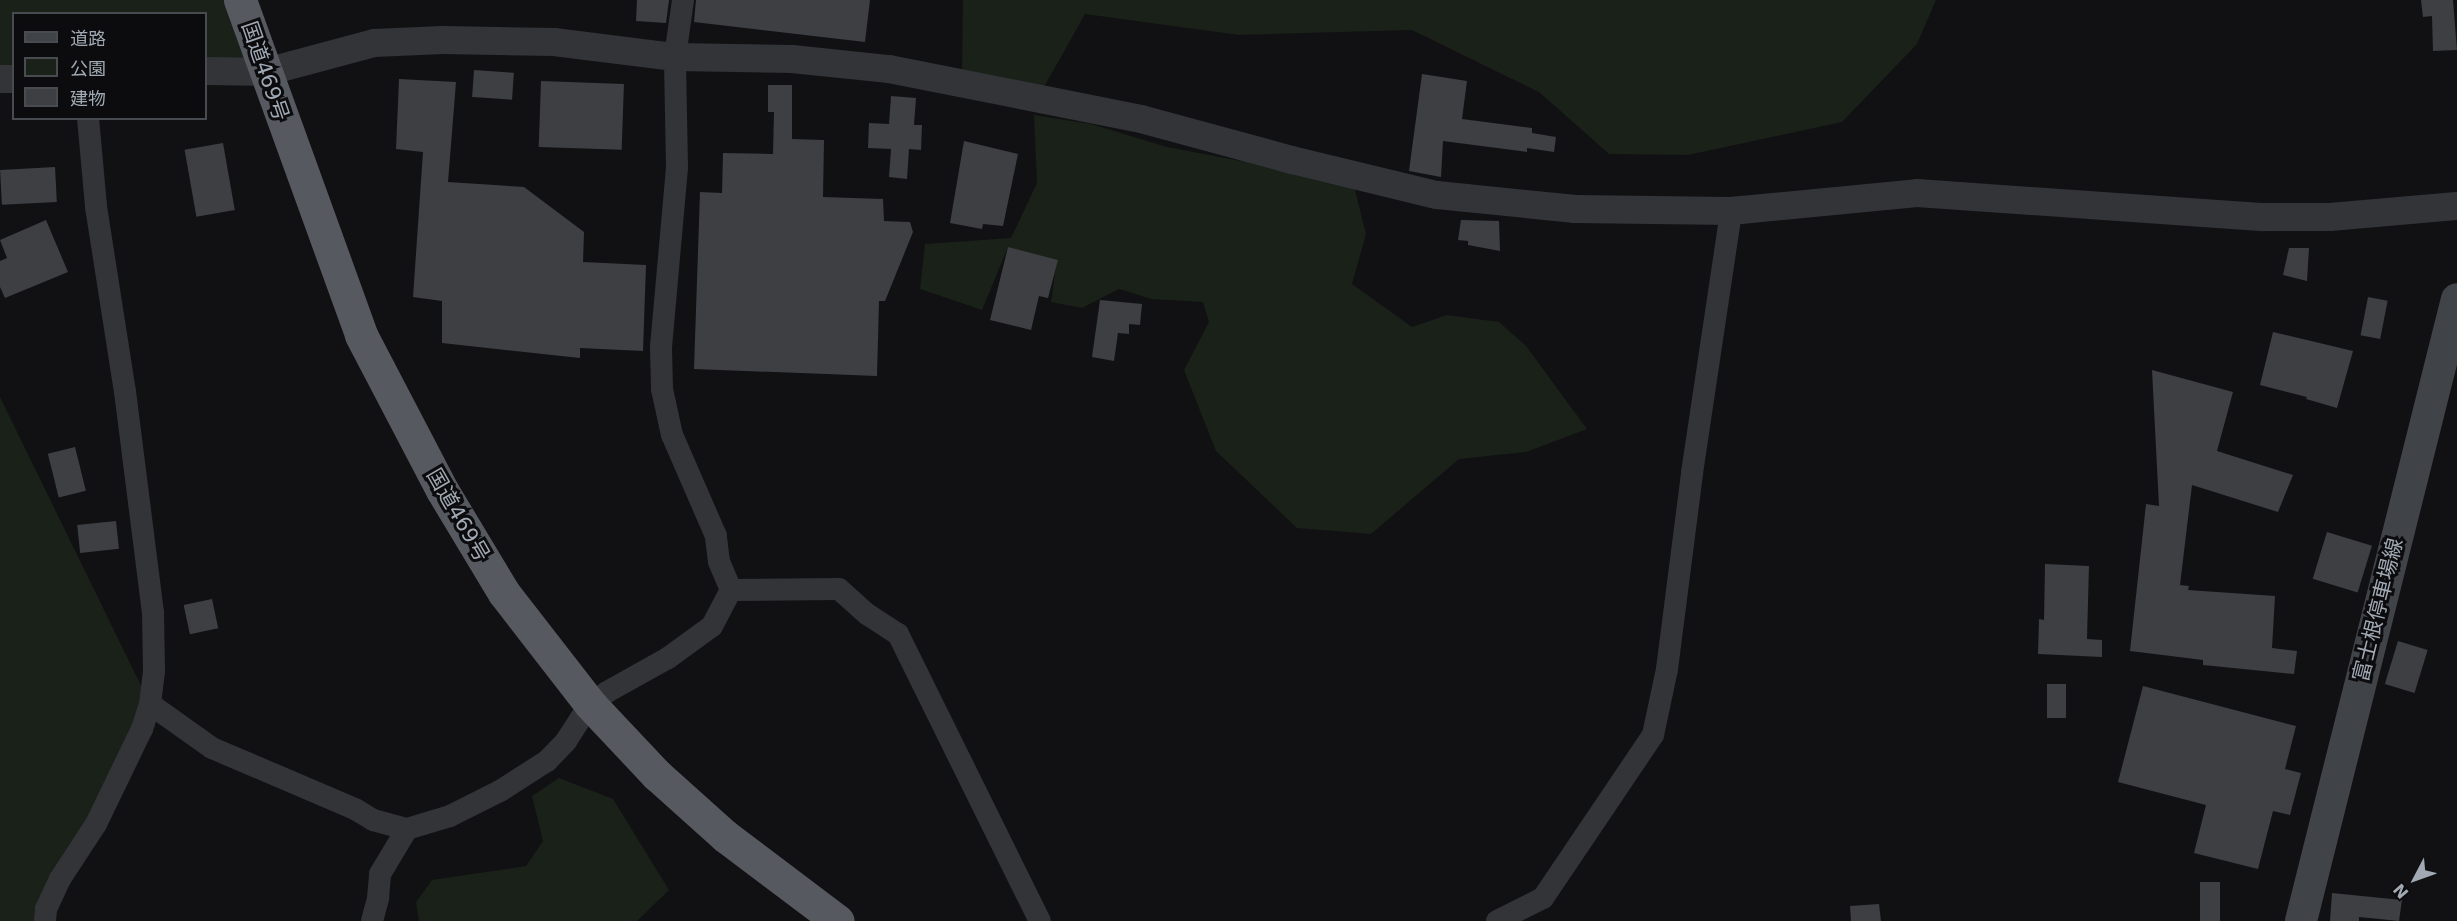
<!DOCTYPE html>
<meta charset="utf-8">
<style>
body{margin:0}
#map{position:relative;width:2457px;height:921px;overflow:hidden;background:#111113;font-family:"DejaVu Sans","Noto Sans JP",sans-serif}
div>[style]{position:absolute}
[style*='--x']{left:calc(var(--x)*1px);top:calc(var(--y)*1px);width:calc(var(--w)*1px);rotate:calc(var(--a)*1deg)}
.green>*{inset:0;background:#192119}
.building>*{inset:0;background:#3d3f43;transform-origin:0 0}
.minor>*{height:22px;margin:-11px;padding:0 11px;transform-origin:11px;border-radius:11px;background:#323438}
.tertiary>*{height:28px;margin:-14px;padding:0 14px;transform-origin:14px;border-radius:14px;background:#323438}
.secondary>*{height:32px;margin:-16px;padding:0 16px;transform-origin:16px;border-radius:16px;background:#404348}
.trunk>*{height:33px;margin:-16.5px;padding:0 16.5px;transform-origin:16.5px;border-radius:16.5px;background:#565a60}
span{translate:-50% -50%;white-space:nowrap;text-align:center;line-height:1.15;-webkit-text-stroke:6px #0c0c0e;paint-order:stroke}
.street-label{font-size:21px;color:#a1aab4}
.legend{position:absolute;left:12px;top:12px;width:195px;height:108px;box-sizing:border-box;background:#0c0c0e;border:2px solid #484b50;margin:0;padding:8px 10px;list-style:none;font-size:18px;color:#a1aab4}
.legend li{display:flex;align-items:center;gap:12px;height:30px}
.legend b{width:30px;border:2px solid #484b50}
.north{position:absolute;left:2385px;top:849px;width:60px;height:60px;-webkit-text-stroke:4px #0c0c0e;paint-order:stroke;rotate:229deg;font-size:16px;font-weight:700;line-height:24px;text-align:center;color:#a1aab4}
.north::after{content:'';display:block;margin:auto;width:21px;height:27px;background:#a1aab4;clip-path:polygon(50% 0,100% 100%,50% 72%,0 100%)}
</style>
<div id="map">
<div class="green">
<i style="clip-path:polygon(0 0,237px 0,266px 72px,206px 74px,206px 14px,14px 14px,13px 71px,0 73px)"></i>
<i style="clip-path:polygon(963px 0,1936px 0,1917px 44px,1842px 122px,1688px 155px,1609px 154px,1539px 92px,1412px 30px,1239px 35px,1085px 14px,1044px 87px,962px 72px)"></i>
<i style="clip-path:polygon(1034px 115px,1091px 124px,1167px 147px,1353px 182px,1366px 234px,1352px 284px,1412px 327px,1447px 315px,1499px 322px,1526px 346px,1587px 429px,1526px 452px,1459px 459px,1371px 534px,1297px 528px,1216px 451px,1184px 370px,1209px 322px,1203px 302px,1152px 299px,1119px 289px,1082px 308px,1051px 302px,1057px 260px,1008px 247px,982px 310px,920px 289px,925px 244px,1011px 238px,1037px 183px)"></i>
<i style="clip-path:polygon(0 397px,150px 704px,46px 921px,0 921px)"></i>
<i style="clip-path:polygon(559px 778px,613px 799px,669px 890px,637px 921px,419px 921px,416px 902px,432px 880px,526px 866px,543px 841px,532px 796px)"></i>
</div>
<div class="building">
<i style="clip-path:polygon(637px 0,669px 0,666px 23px,636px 21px)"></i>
<i style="clip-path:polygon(696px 0,870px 0,865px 42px,694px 22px)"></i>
<i style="clip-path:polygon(2421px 0,2453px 0,2457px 50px,2433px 51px,2432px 16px,2423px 17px)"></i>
<i style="left:474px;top:70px;width:40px;height:27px;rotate:4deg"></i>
<i style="clip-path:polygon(1422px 74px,1467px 81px,1462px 119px,1532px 128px,1532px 133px,1556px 137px,1554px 152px,1527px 148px,1527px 152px,1443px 141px,1441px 177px,1409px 171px)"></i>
<i style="clip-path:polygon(399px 79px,456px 82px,448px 182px,524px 187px,584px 232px,583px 262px,646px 265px,643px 351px,580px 348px,580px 358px,442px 343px,442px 301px,413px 297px,423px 152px,396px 149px)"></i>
<i style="left:541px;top:81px;width:83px;height:66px;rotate:2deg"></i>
<i style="clip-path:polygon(768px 85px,792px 85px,792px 139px,824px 140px,823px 197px,883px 199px,884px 221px,910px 222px,913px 232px,885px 301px,879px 301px,877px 376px,694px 369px,700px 192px,722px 193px,723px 153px,773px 154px,774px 112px,768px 112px)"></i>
<i style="clip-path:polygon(891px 96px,916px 98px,914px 125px,922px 125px,921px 150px,909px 149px,907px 179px,889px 177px,891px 149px,868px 148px,869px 123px,889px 124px)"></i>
<i style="clip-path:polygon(964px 141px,1018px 154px,1003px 226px,983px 224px,982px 229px,950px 223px)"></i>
<i style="left:223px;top:143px;width:68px;height:39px;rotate:80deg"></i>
<i style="left:55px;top:167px;width:35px;height:55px;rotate:87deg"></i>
<i style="clip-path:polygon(46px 220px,68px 272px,5px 298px,0 287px,0 261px,7px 258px,0 240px)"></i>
<i style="clip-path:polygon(1461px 220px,1499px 221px,1500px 251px,1468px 245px,1468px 241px,1458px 240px)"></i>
<i style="clip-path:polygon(1008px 247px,1058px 260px,1048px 298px,1039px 296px,1031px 330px,990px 320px)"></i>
<i style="clip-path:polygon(2289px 248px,2309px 248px,2307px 281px,2283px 275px)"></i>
<i style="left:2368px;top:297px;width:20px;height:39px;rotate:11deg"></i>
<i style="clip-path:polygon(1100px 300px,1142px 304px,1140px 325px,1129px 324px,1129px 334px,1118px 333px,1114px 361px,1092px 357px)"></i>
<i style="clip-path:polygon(2273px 332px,2353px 351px,2337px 408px,2306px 399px,2307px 397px,2260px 385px)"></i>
<i style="clip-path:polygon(2152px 370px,2233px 392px,2217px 451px,2293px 475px,2278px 512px,2192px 485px,2180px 585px,2189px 586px,2188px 590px,2275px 596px,2272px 648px,2297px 651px,2294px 674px,2203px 665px,2203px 660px,2130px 651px,2146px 504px,2159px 506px)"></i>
<i style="left:75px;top:447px;width:45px;height:28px;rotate:76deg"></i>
<i style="left:116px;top:521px;width:28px;height:39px;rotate:84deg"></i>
<i style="left:2327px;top:532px;width:47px;height:49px;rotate:17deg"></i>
<i style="clip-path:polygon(2045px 564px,2089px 566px,2087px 639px,2102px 640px,2102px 657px,2038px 654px,2039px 619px,2044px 620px)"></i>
<i style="left:212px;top:599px;width:30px;height:29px;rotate:78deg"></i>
<i style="left:2398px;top:641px;width:31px;height:45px;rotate:17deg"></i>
<i style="left:2047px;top:684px;width:19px;height:34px"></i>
<i style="clip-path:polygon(2143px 686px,2296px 726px,2285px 769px,2301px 773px,2290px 815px,2273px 811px,2258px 869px,2194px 853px,2206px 805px,2118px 782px)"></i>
<i style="left:2200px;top:882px;width:20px;height:39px"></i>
<i style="clip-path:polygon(2332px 893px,2402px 900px,2399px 921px,2359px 917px,2359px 921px,2330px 921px)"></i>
<i style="clip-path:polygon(1879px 904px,1881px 921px,1851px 921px,1850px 906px)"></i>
</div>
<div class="minor">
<i style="--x:731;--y:590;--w:108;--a:-0.5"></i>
<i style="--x:839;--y:589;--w:38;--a:42"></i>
<i style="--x:867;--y:614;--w:37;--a:33"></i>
<i style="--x:898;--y:634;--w:320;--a:63.7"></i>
<i style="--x:150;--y:704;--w:76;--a:35.4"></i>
<i style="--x:212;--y:748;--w:155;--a:23.1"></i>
<i style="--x:355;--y:809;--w:21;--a:31"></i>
<i style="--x:373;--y:820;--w:35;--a:15"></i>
<i style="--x:407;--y:829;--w:45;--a:-16.8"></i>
<i style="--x:450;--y:816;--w:56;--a:-26.6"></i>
<i style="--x:500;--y:791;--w:56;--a:-32.6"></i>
<i style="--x:547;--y:761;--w:28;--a:-46"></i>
<i style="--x:566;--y:741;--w:44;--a:-57"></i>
<i style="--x:590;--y:704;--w:21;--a:-35"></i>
<i style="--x:607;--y:692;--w:70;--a:-29.1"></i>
<i style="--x:668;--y:658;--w:54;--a:-36"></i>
<i style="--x:712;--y:626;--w:41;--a:-62.2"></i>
<i style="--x:731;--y:590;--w:30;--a:-113"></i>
<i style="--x:719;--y:562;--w:26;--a:-97"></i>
<i style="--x:716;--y:536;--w:110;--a:-113.5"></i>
<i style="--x:672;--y:435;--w:47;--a:-102.3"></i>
<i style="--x:662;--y:389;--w:42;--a:-91.4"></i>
<i style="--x:661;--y:347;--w:182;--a:-84.9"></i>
<i style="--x:677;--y:166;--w:109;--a:-91.1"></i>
<i style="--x:675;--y:57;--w:58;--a:-82"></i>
<i style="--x:45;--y:921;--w:12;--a:-85"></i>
<i style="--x:46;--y:909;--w:33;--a:-65"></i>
<i style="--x:60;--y:879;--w:66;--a:-56.8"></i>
<i style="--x:96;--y:824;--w:106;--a:-64.2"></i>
<i style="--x:142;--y:729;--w:26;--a:-72"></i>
<i style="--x:150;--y:704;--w:34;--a:-83"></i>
<i style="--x:154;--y:670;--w:57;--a:-91"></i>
<i style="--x:153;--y:613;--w:223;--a:-97.2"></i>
<i style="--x:125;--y:392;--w:188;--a:-98.9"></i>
<i style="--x:96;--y:206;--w:88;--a:-95.2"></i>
<i style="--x:372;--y:921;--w:24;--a:-75"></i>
<i style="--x:378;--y:898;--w:24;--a:-85"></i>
<i style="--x:380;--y:874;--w:52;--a:-59"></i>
<i style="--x:1497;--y:921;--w:51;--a:-26.6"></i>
<i style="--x:1543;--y:898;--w:197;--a:-56"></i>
<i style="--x:1653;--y:735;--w:67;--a:-78"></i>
<i style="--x:1667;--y:669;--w:198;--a:-82.7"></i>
<i style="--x:1692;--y:473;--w:265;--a:-81.5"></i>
</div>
<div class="tertiary">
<i style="--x:206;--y:71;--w:60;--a:1"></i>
<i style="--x:266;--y:72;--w:112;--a:-15"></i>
<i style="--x:374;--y:43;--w:69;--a:-2.5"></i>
<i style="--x:443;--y:40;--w:111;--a:1"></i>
<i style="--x:554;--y:42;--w:122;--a:7.1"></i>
<i style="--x:675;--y:57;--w:117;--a:1"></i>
<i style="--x:792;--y:59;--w:98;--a:5.9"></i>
<i style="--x:889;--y:69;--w:257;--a:11.2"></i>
<i style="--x:1141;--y:119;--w:156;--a:15.2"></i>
<i style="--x:1292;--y:160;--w:149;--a:13.6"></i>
<i style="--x:1437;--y:195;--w:139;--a:5.8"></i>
<i style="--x:1575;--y:209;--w:156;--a:0.7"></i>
<i style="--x:1731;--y:211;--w:187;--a:-5.5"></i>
<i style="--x:1917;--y:193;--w:348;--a:4"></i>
<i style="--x:2264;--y:217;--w:66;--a:0"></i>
<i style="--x:2330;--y:217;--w:127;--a:-5"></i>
<i style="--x:0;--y:79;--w:14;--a:0"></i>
</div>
<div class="secondary">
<i style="--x:2301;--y:921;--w:641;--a:-75.92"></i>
</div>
<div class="trunk">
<i style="--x:240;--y:0;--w:356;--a:70.1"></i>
<i style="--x:361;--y:335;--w:175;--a:62.4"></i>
<i style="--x:442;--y:490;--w:120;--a:59"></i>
<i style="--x:504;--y:593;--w:140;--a:52.2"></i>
<i style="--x:590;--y:704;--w:98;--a:46.7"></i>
<i style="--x:657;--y:775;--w:91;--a:41.9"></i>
<i style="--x:725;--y:836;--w:141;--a:37"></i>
</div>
<div class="street-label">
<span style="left:265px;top:71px;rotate:71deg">国道469号</span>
<span style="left:458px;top:515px;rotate:60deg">国道469号</span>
<span style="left:2378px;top:610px;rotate:-76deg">富士根停車場線</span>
</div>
<ul class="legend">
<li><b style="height:8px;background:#404348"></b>道路</li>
<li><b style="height:16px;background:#192119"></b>公園</li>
<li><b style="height:16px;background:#3d3f43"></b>建物</li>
</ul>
<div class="north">N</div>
</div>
